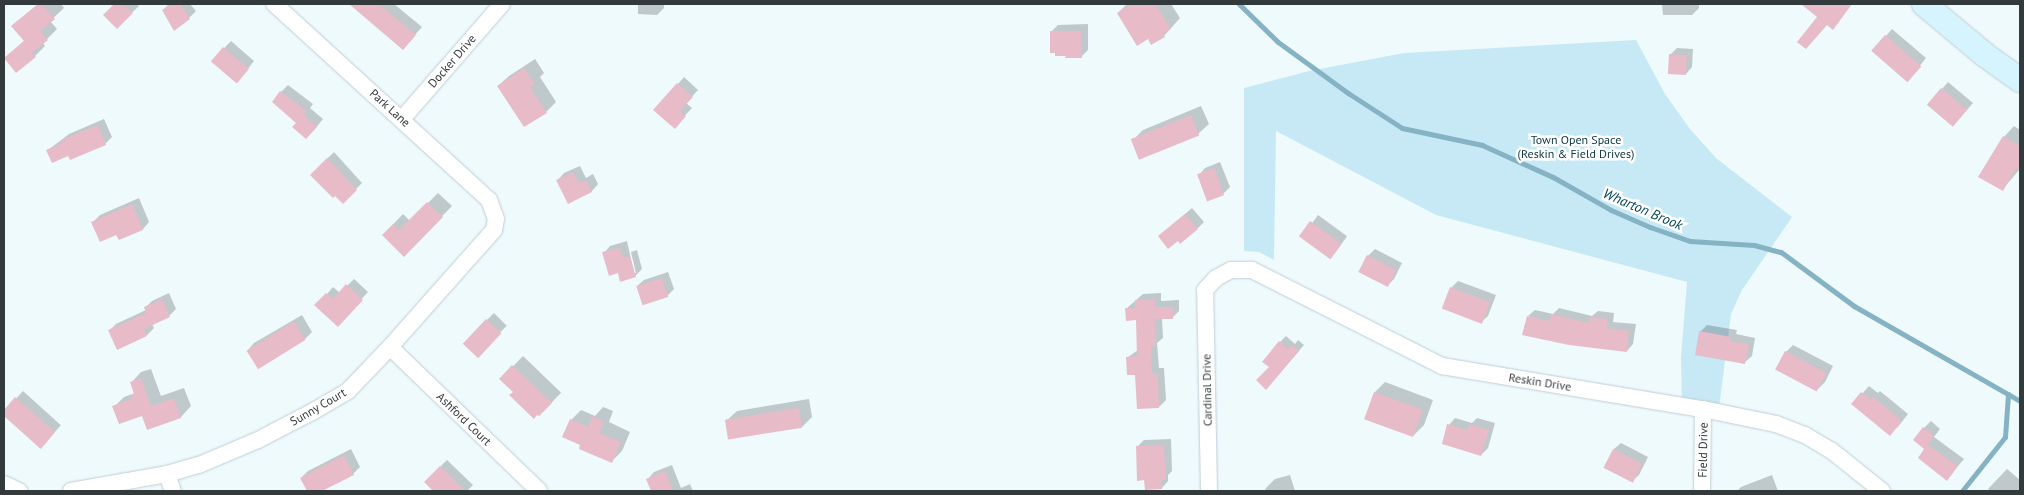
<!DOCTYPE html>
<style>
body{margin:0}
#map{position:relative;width:2024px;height:495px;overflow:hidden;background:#effafd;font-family:"PT Sans",sans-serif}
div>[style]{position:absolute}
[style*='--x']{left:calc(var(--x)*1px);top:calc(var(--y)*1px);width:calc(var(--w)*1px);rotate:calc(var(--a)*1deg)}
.green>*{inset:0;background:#c7e9f6}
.shadow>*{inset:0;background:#0003;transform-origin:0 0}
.stream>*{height:5px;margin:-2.5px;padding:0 2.5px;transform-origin:2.5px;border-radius:2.5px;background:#85b3c3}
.building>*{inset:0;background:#e7bbc8;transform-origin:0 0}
.roads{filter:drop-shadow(0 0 1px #beced4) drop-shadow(0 0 1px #beced4)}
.street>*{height:16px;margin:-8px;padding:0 8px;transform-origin:8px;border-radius:8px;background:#fff}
.secondary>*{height:24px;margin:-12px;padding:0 12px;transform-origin:12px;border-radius:12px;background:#d6f4fe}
span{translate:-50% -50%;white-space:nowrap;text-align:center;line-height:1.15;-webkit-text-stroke:5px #fff;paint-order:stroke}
.street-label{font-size:12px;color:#333a3c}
.park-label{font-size:12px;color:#0b3743}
.water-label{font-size:14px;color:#004658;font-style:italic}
.frame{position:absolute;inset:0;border:5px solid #333a3c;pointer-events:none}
</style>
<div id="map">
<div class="green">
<i style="clip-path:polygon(1636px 40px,1665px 94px,1690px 129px,1716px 158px,1792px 217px,1742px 290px,1731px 314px,1719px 408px,1682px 409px,1681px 357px,1687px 282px,1436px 215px,1276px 131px,1274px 260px,1259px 252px,1244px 251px,1244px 88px,1309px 71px,1404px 53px)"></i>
</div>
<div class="shadow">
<i style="clip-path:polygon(38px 4px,61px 4px,64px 8px,50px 21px,57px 29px,43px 43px,45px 46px,35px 56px,5px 58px,25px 40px,13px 26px)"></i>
<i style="clip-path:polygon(116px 4px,137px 4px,139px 6px,117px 27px,105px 15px)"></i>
<i style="clip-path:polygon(169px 4px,190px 4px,196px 11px,189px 18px,163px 10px)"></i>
<i style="clip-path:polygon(352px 4px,394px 4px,422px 27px,403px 48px)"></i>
<i style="clip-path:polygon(638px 4px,664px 4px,664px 8px,657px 15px,638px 14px)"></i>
<i style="clip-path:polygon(1127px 4px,1171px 4px,1180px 18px,1164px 36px,1148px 37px,1118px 13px)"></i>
<i style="clip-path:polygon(1662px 4px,1699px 4px,1699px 8px,1692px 15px,1663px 15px)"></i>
<i style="clip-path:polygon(1088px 24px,1088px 50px,1081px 57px,1051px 32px,1058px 25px)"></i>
<i style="clip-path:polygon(1892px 29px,1926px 58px,1914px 73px,1886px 36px)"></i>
<i style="clip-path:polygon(231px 41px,254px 61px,243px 75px,212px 61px)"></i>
<i style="clip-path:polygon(1677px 48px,1693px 49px,1692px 67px,1686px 74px,1670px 55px)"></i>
<i style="clip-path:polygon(535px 59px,544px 73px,540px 77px,556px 102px,546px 112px,498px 86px,509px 76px)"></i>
<i style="clip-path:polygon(684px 77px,698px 90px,686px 103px,692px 108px,674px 127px,678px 84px)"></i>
<i style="clip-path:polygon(1948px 82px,1973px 103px,1960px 118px,1942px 89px)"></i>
<i style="clip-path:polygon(288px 85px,313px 104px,310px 108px,323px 119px,313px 131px,298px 123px,281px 92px)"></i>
<i style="clip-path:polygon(1201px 106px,1209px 124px,1198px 134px,1133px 140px,1143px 130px)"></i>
<i style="clip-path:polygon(104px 119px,112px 137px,105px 144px,69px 155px,48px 150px,69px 134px)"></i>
<i style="clip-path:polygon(2014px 126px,2020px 130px,2020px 169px,2002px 190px,2004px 137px)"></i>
<i style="clip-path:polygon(334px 152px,362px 183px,343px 202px,311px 175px)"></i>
<i style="clip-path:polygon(1220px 162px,1230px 187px,1223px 194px,1199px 175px,1205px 168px)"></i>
<i style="clip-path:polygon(580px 166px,586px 178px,593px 174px,598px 184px,592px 191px,569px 202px,558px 180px,564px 173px)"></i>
<i style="clip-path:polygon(438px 193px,452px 206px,404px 255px,383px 235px,403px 214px,410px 221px)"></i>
<i style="clip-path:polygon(139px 198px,149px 222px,143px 229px,119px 239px,117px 234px,93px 222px,100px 215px)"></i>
<i style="clip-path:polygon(1192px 208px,1204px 222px,1197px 229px,1178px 239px,1159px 236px)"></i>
<i style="left:1318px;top:215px;width:36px;height:28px;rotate:36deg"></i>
<i style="clip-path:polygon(627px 241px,634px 273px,636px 273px,631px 252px,637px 250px,642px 269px,635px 276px,619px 272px,604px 253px,610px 246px)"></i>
<i style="clip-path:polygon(1375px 249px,1402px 263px,1394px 279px,1387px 286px,1368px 256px)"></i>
<i style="clip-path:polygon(668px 272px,674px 289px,667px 296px,637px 286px,644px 280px)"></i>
<i style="clip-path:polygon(354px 279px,368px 292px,344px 318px,327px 294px,333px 287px,340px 293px)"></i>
<i style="clip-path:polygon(1458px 281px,1496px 295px,1488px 316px,1481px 322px,1451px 288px)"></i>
<i style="clip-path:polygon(169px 293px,176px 309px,169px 316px,152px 324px,154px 328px,147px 335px,117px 348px,109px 331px,116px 324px,146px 310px,145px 308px,152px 301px)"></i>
<i style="clip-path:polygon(1161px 293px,1161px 301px,1179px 300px,1179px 311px,1173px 317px,1162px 318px,1163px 338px,1157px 343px,1159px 368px,1164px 368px,1166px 400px,1159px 407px,1128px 357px,1138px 350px,1137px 319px,1127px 308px,1143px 294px)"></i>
<i style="clip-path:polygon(1559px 308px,1592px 316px,1598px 311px,1614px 313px,1613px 322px,1636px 324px,1633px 344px,1627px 351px,1528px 316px,1535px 310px,1553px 314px)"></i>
<i style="left:494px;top:313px;width:18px;height:42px;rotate:45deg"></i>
<i style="clip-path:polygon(302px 315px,312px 332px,305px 339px,248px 350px,254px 343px)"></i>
<i style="clip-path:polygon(1707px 325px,1737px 330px,1736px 334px,1755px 338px,1752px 356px,1745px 362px,1700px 332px)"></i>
<i style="clip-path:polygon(1286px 336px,1295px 344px,1298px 340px,1304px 345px,1272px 382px,1271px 367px,1280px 342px)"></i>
<i style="clip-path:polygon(1793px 345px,1833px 366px,1825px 382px,1818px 389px,1786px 352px)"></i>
<i style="left:523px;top:356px;width:53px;height:32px;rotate:44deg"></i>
<i style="clip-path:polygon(151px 369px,161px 396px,184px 388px,191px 406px,181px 417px,148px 429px,142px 414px,114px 407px,124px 397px,135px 393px,131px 383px,141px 372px)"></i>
<i style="clip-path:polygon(1385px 382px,1433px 400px,1424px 425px,1413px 436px,1366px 418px,1375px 392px)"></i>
<i style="clip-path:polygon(1869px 386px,1878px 393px,1880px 391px,1908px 414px,1897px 428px,1853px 404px)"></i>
<i style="left:23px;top:391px;width:51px;height:31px;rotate:42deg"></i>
<i style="clip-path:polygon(809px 399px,812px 417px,802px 427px,726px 421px,737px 411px)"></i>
<i style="clip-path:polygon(603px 407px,613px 411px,609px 422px,630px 432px,622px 451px,612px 461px,582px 445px,571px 420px,581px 410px,595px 416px)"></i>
<i style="clip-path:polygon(1455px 418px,1472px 423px,1477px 418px,1495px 423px,1488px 448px,1481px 455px,1449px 425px)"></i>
<i style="clip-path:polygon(1931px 421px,1940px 429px,1934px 437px,1964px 459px,1947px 479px,1926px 449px,1924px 428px)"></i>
<i style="clip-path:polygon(1171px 439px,1172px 471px,1168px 475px,1168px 481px,1162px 488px,1137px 447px,1144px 440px)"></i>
<i style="clip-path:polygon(1621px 443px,1648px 457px,1639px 475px,1632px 481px,1605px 467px,1614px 449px)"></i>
<i style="clip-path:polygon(351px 449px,360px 467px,353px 474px,320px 491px,308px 491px,301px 478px,308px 471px)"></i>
<i style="clip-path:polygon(447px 460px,473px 485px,467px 491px,435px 491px,425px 482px)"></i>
<i style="clip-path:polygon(672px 465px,681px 488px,690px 484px,693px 491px,653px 491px,648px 479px,654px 472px)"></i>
<i style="clip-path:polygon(2007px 469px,2020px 480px,2020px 491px,1991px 491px,1988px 489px)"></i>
<i style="clip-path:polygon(1290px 475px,1295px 491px,1266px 491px,1265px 489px,1275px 479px)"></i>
<i style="clip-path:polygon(1772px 475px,1778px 491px,1737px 491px,1741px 487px)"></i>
</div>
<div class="stream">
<i style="--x:1239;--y:4;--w:54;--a:44.3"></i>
<i style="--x:1278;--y:42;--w:87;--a:36.1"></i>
<i style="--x:1348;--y:93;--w:64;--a:32.9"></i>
<i style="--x:1402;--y:128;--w:82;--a:12"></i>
<i style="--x:1482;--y:145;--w:78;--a:24.3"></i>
<i style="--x:1553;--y:177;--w:67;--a:29.6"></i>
<i style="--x:1611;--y:210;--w:43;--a:23.6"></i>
<i style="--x:1650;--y:227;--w:42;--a:19.3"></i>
<i style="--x:1690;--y:241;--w:64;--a:3.6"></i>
<i style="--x:1754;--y:245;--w:28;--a:15"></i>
<i style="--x:1781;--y:252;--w:91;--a:36.5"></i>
<i style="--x:1854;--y:306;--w:191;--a:29.8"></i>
<i style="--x:1962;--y:491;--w:69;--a:-51.5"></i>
<i style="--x:2005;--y:437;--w:43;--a:-86"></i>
</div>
<div class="building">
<i style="clip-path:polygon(38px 4px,42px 4px,55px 19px,40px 31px,48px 40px,32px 53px,36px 57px,16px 73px,4px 58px,24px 41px,11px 26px)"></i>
<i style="clip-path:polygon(114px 4px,123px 4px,133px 13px,117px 29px,103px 15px)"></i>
<i style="clip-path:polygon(172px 4px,181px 4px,190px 19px,174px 31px,162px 10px)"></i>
<i style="clip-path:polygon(349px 4px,379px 4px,416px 35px,403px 50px)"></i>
<i style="clip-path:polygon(1131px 4px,1155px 4px,1171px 29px,1163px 34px,1165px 37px,1151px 45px,1148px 39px,1137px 46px,1117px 13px)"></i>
<i style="clip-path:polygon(1801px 4px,1852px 4px,1833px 30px,1827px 25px,1806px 49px,1797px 42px,1817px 17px)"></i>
<i style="clip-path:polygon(1050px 31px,1081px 31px,1082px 58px,1065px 58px,1066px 56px,1055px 56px,1055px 53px,1050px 53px)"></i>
<i style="left:1885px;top:35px;width:48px;height:21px;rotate:41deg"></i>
<i style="left:223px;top:47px;width:34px;height:19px;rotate:40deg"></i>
<i style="left:1669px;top:54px;width:18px;height:20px;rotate:3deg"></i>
<i style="clip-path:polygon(524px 68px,535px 84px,530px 87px,547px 113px,524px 127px,497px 86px)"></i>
<i style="clip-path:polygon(677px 83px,693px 97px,680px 111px,686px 116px,675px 129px,653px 110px)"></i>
<i style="left:1941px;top:88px;width:34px;height:22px;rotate:40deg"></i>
<i style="clip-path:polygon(280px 91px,307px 111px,304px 115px,317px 127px,306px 139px,292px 127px,296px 123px,272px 102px)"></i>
<i style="left:1191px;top:115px;width:22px;height:65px;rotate:68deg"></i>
<i style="clip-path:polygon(98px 125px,106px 145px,70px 160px,68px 156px,52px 163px,46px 150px,62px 143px,61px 140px)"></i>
<i style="clip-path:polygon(2003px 136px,2020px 146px,2020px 171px,2016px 168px,2003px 191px,1978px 177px)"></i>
<i style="clip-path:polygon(327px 158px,357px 190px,343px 204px,335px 196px,333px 198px,310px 175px)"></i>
<i style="left:1214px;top:168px;width:29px;height:18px;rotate:70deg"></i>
<i style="clip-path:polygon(573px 172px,579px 183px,586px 180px,592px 192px,568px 204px,556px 180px)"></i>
<i style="clip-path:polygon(427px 202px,443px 217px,404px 257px,382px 235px,393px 224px,399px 230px)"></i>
<i style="clip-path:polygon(132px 204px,143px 230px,119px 240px,116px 235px,100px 242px,91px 222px)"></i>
<i style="clip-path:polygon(1185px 214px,1198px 229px,1180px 244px,1178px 241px,1168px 249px,1158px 236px)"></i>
<i style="left:1310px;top:221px;width:39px;height:19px;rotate:36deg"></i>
<i style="clip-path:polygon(620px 248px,623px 258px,630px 256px,636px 277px,620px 282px,618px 273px,609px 276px,602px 252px)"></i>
<i style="left:1367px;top:255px;width:33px;height:19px;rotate:27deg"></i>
<i style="left:662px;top:278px;width:20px;height:27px;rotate:72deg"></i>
<i style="clip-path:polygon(346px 284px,363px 300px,338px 327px,314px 305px,326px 293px,333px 299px)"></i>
<i style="left:1450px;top:287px;width:43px;height:23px;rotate:21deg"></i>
<i style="clip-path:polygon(162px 299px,170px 317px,144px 329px,147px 336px,117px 350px,108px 330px,146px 313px,144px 307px)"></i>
<i style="clip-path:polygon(1135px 300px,1155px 300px,1155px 307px,1173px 307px,1173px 319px,1155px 319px,1156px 346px,1151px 346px,1152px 374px,1158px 374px,1159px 408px,1137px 409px,1135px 375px,1127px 375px,1126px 357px,1137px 356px,1136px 320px,1126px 321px,1125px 308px,1135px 308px)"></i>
<i style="clip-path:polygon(1551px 314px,1589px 323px,1590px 317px,1608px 319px,1607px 328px,1629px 331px,1627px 352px,1569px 345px,1522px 335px,1527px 316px,1549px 321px)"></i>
<i style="left:486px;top:319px;width:21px;height:34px;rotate:43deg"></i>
<i style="left:294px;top:321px;width:22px;height:56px;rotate:58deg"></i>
<i style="clip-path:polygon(1699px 331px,1731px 337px,1730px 341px,1749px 344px,1745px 364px,1695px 355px)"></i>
<i style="clip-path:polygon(1279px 341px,1288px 349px,1291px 345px,1299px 351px,1266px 390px,1256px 380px,1269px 367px,1262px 362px)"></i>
<i style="left:1785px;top:351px;width:47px;height:21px;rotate:28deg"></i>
<i style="clip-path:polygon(512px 365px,552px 403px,539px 416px,537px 415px,534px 419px,509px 395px,513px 392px,499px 379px)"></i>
<i style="clip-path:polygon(141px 378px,151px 406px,174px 398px,181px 418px,147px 430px,142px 416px,119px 424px,112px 406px,131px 399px,130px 396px,134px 394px,130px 382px)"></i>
<i style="left:1374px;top:392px;width:52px;height:29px;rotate:20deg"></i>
<i style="clip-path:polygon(1861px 392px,1871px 399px,1873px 397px,1902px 421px,1890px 436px,1851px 404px)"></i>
<i style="clip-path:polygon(15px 397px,55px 432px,41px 449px,4px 416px,4px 410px)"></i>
<i style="left:799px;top:408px;width:20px;height:75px;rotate:81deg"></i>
<i style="clip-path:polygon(592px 416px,604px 422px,599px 433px,621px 442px,612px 463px,579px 449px,580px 445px,562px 437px,570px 419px,588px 427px)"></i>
<i style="clip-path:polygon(1447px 424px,1467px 430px,1469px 424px,1489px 430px,1481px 456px,1442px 444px)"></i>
<i style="clip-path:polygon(1923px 427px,1934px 436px,1928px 445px,1958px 466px,1947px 481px,1918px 458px,1924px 449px,1913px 440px)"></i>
<i style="clip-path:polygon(1164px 445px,1166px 480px,1162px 480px,1162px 489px,1145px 490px,1144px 480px,1137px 481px,1136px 446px)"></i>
<i style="left:1613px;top:449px;width:33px;height:21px;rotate:27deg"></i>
<i style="clip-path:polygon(344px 455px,354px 475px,322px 491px,307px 491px,300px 478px)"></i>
<i style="clip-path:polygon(440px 466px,465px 491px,433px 491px,424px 482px)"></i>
<i style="clip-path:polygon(665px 471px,673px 491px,651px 491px,646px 479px)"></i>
</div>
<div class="roads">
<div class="street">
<i style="--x:402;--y:119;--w:152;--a:-49"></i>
<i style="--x:390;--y:347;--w:207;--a:44"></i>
<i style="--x:167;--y:474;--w:18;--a:71"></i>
<i style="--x:4;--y:484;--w:17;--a:25"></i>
<i style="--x:71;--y:491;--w:97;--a:-10"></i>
<i style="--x:167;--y:474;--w:33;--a:-16"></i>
<i style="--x:199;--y:465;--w:64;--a:-23"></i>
<i style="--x:258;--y:440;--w:61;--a:-27.4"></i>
<i style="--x:312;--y:412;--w:42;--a:-30.3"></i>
<i style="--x:348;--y:391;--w:61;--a:-46.3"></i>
<i style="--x:390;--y:347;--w:157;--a:-48.4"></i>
<i style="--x:494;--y:230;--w:11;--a:-80"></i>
<i style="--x:496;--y:219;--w:20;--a:-110"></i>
<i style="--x:489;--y:200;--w:291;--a:-137.6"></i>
<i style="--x:1209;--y:491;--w:201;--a:-91.1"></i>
<i style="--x:1205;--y:290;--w:16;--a:-47"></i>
<i style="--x:1216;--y:278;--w:17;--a:-28"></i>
<i style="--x:1231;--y:270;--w:21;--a:0"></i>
<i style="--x:1252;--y:270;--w:213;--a:26.8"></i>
<i style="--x:1442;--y:366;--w:265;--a:9.4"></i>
<i style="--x:1703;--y:409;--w:75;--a:11.6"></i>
<i style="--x:1776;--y:424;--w:31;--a:21"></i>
<i style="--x:1805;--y:435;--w:31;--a:31"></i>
<i style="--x:1832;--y:451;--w:64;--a:38.7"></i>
<i style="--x:1702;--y:491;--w:82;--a:-89.3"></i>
</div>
<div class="secondary">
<i style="--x:1924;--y:4;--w:80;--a:39.9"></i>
<i style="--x:1985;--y:55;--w:43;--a:35.5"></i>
</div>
</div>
<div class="street-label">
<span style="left:452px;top:61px;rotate:-49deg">Docker Drive</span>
<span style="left:390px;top:108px;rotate:42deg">Park Lane</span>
<span style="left:1540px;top:382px;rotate:9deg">Reskin Drive</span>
<span style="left:1207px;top:390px;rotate:-91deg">Cardinal Drive</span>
<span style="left:318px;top:407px;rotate:-30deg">Sunny Court</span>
<span style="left:464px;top:419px;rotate:44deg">Ashford Court</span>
<span style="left:1703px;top:450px;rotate:-89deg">Field Drive</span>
</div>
<div class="park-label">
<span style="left:1576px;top:147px">Town Open Space<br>(Reskin &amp; Field Drives)</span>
</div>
<div class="water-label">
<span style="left:1643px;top:209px;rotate:23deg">Wharton Brook</span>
</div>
<div class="frame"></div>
</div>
